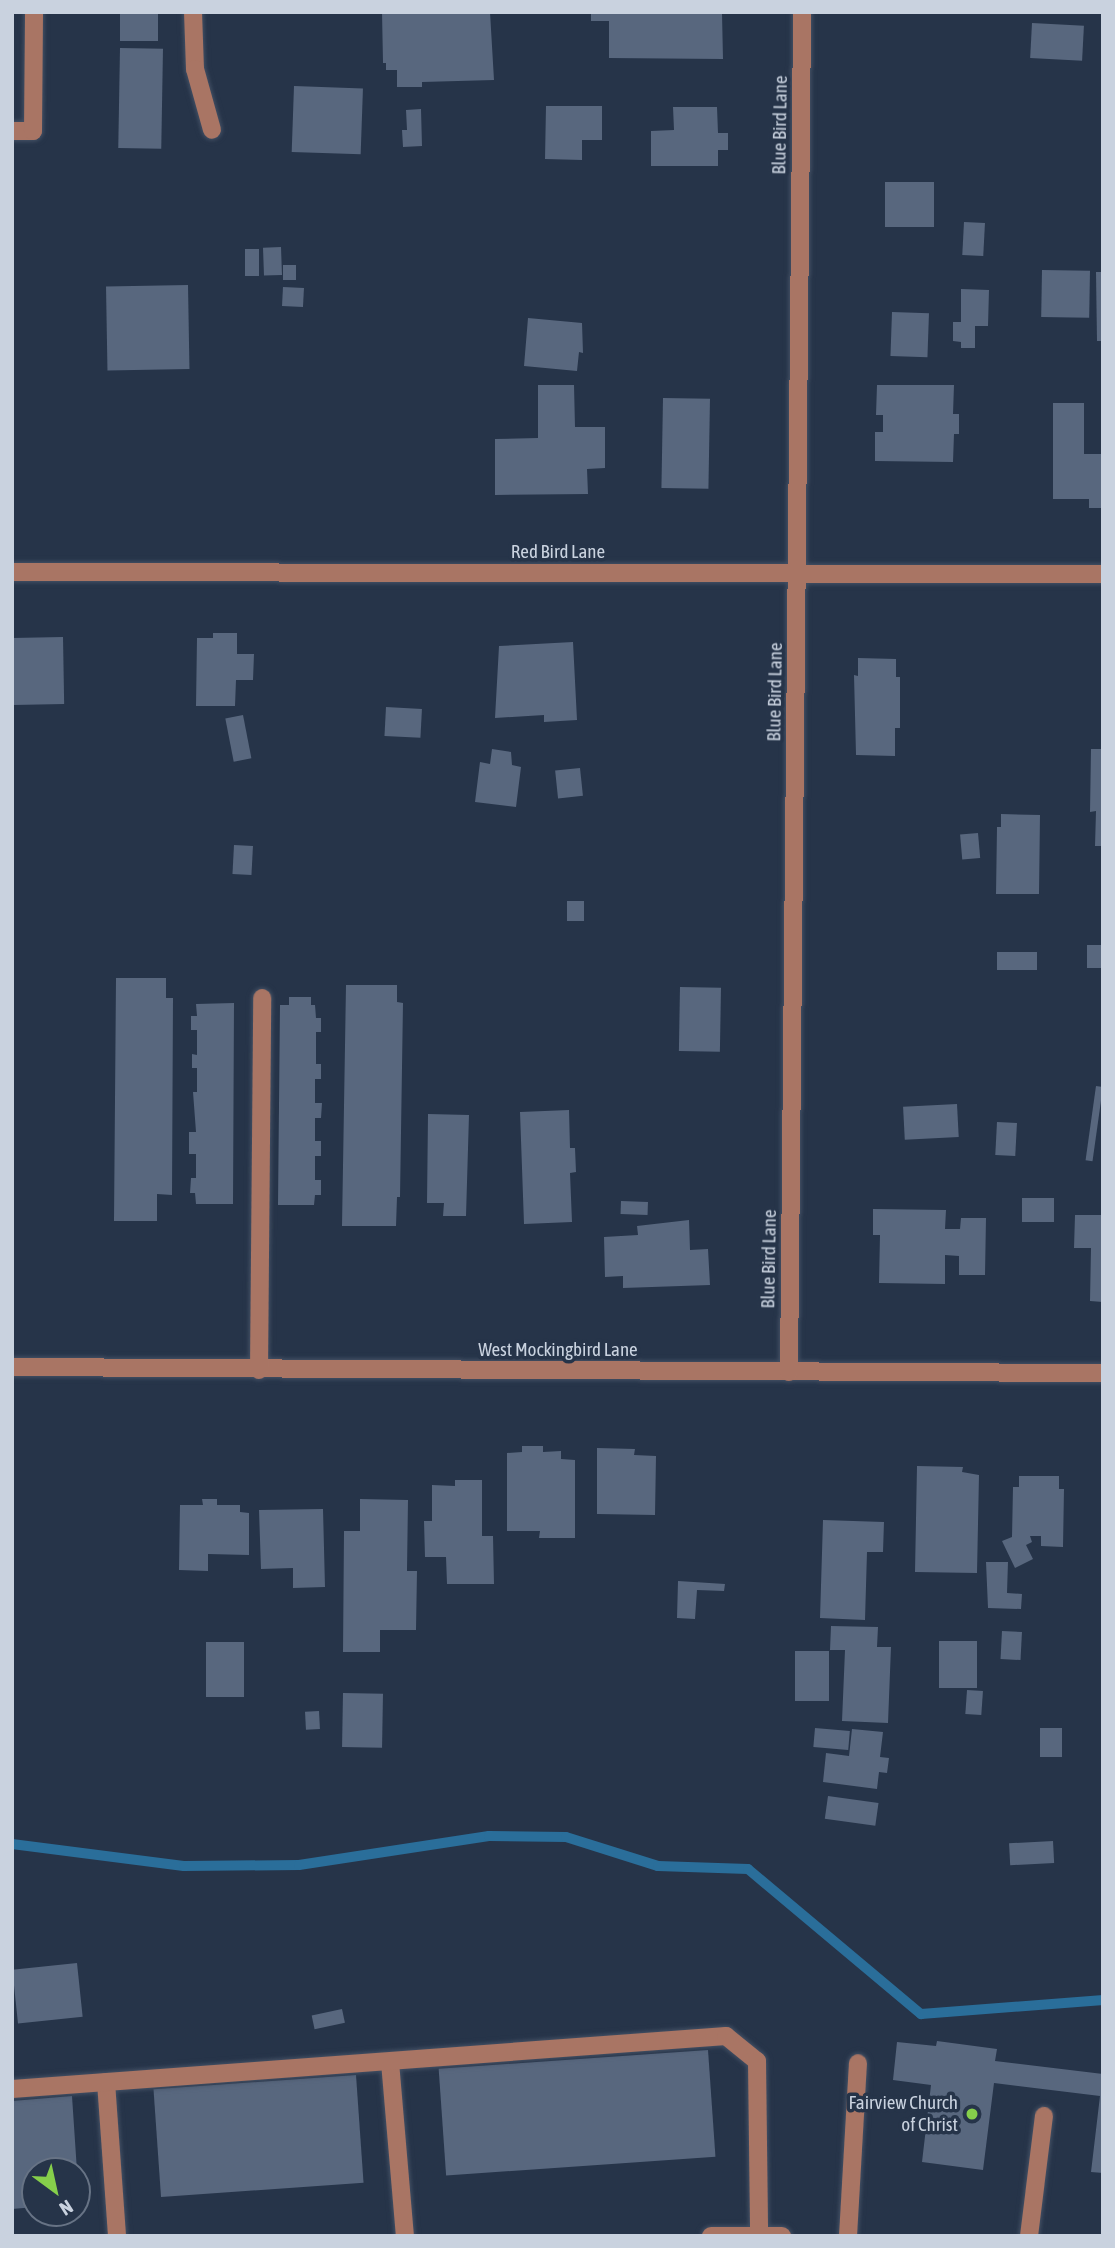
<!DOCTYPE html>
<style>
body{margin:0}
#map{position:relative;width:1115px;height:2248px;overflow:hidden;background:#263449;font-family:"Asap Condensed",sans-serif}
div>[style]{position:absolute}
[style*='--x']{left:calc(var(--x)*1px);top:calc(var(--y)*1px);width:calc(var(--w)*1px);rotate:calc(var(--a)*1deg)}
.stream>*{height:10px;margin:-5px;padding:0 5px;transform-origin:5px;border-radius:5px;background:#2a6e9a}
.building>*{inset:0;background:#58677e;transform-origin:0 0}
.roads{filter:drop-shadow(0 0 2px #435064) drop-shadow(0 0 2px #435064)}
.minor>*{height:18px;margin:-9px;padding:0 9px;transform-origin:9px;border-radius:9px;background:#a97564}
.dots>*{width:19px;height:19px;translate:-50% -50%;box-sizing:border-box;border:4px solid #263449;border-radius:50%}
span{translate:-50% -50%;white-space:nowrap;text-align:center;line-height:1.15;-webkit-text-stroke:7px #263449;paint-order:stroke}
.street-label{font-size:19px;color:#c9d2df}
.poi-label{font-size:19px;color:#c9d2df}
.right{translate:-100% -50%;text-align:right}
.frame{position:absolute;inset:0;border:14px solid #c9d2df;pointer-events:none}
.north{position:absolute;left:21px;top:2157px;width:70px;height:70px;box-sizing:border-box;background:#263449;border:2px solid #677385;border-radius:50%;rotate:147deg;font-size:19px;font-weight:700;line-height:28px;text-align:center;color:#c9d2df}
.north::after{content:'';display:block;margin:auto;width:24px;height:32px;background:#86cf4b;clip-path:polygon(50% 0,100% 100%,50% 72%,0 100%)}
</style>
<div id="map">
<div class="stream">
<i style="--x:12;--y:1844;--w:173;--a:7.3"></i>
<i style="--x:184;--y:1866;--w:115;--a:-0.5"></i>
<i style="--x:299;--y:1865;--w:192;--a:-8.7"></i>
<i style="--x:489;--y:1836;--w:77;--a:0.7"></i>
<i style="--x:566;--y:1837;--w:96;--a:17.5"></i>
<i style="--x:658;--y:1866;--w:90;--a:1.9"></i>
<i style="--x:748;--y:1869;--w:226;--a:40"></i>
<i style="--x:921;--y:2014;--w:183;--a:-4.4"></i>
</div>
<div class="building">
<i style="left:120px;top:12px;width:38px;height:29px"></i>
<i style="clip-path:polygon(382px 12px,490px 12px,494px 80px,422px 82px,422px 87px,397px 87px,397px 70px,386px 70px,386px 63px,383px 63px)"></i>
<i style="clip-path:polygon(591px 12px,722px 13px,723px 59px,609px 58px,609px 21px,591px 21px)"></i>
<i style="left:1032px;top:23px;width:52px;height:35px;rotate:3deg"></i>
<i style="left:120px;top:48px;width:43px;height:100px;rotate:1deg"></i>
<i style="left:294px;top:86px;width:69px;height:66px;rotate:2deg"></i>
<i style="clip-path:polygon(546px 106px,602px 106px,602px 140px,582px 140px,582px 160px,545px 159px)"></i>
<i style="clip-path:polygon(673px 107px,717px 107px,718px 133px,728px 133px,728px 150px,718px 150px,718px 166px,651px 166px,651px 131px,674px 130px)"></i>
<i style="clip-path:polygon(421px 109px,422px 146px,403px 147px,402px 130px,407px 130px,406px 110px)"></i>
<i style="left:885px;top:182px;width:49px;height:45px"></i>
<i style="left:964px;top:222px;width:21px;height:33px;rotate:3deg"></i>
<i style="left:281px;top:247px;width:28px;height:18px;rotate:88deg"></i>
<i style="left:245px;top:249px;width:14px;height:27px"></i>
<i style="left:283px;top:265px;width:13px;height:15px"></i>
<i style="left:1042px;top:270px;width:48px;height:47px;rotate:1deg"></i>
<i style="clip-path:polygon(1096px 272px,1103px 272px,1103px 341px,1097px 341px)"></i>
<i style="left:188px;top:285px;width:84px;height:82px;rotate:89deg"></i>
<i style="left:283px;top:287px;width:21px;height:19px;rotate:3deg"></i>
<i style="clip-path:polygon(961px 289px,989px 290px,988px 326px,975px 326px,975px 348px,961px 348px,961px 342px,953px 341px,953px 322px,961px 322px)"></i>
<i style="left:892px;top:312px;width:37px;height:44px;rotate:2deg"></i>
<i style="clip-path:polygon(528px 318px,582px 323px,583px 353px,579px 352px,577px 371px,524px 366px)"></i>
<i style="clip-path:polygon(538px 385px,574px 385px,575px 427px,605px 427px,605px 468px,587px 469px,588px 494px,495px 495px,495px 439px,538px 438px)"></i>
<i style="clip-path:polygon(877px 385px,954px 385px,953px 414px,959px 414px,959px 434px,954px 434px,953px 462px,875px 461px,875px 432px,883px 432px,883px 415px,876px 415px)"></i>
<i style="left:663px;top:398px;width:47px;height:90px;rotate:1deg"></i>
<i style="clip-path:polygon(1053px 403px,1084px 403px,1084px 454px,1103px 454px,1103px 508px,1089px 508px,1089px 499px,1053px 499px)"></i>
<i style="clip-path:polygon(213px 633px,237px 633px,237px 654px,254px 654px,253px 680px,236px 680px,235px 706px,196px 706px,197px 638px,213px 638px)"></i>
<i style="left:63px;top:637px;width:67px;height:51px;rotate:89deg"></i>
<i style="clip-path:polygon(573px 642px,577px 720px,544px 722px,544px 715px,495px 718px,499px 646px)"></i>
<i style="clip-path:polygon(858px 658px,896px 659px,896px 677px,900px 677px,900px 728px,895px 728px,895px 756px,856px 755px,854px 675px,858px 676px)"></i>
<i style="left:386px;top:707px;width:36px;height:29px;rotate:3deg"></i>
<i style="left:243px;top:715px;width:44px;height:18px;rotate:79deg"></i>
<i style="clip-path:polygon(492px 749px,511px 752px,512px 765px,521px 767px,516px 807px,475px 802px,480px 762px,490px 764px)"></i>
<i style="clip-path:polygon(1091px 749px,1103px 749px,1103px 846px,1095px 846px,1096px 811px,1090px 812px)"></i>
<i style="left:580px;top:768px;width:28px;height:25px;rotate:84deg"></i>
<i style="clip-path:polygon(1001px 814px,1040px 815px,1039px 894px,996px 894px,997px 827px,1001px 827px)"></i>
<i style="left:978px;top:833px;width:25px;height:18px;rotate:85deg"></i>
<i style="left:234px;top:845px;width:19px;height:29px;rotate:3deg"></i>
<i style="left:567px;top:901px;width:17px;height:20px"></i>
<i style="left:1103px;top:945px;width:23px;height:16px;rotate:90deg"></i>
<i style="left:997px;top:952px;width:40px;height:18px"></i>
<i style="clip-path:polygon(116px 978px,166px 978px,166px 998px,173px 998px,172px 1195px,157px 1194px,157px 1221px,114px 1221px)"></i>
<i style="clip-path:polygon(346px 985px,397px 985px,397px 1002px,403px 1003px,400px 1197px,397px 1197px,396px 1226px,342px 1226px)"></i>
<i style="left:680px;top:987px;width:41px;height:64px;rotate:1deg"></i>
<i style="clip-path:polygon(289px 997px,311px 997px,311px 1005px,315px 1005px,316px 1018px,321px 1018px,321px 1032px,316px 1032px,316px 1064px,321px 1064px,321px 1079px,315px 1079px,315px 1103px,322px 1103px,321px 1118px,315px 1118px,315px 1141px,321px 1141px,321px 1156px,315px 1156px,315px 1180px,321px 1180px,321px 1195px,315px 1195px,314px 1205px,278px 1205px,280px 1005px,289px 1005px)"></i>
<i style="clip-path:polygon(234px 1003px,233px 1204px,196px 1204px,195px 1193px,190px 1193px,191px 1178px,196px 1178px,196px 1154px,189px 1154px,189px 1132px,196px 1132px,193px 1092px,197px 1092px,197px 1068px,192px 1068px,192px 1054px,197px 1055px,197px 1030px,191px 1030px,191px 1016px,197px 1016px,196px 1004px)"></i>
<i style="left:1096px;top:1086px;width:7px;height:75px;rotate:8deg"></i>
<i style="left:957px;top:1104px;width:33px;height:54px;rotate:87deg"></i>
<i style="clip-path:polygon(569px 1110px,570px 1148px,575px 1148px,576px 1172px,570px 1173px,572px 1222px,524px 1224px,520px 1112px)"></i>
<i style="clip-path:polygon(428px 1114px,469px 1115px,466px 1216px,443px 1216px,444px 1203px,427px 1203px)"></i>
<i style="left:997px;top:1122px;width:20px;height:33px;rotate:3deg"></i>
<i style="left:1022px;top:1198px;width:32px;height:24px"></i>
<i style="left:621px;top:1201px;width:27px;height:13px;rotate:2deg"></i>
<i style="clip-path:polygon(873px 1209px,946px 1210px,945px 1229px,960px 1229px,961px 1218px,986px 1218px,985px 1275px,959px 1275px,959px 1256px,945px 1255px,945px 1284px,879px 1283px,880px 1235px,873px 1235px)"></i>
<i style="clip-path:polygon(1075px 1215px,1103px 1215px,1103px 1302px,1090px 1301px,1091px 1248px,1074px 1248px)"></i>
<i style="clip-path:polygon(689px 1220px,690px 1250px,708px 1249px,710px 1285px,623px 1288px,623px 1276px,605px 1277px,604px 1237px,638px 1235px,637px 1226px)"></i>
<i style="clip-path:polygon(522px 1446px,543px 1446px,543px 1452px,561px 1451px,561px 1459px,575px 1460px,575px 1538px,539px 1538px,540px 1531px,507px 1531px,507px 1453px,522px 1452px)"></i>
<i style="clip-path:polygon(597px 1448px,635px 1449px,634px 1455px,656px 1456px,655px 1515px,597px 1514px)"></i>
<i style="clip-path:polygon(917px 1466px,963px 1467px,962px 1472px,979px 1475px,977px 1573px,915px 1572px)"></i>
<i style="clip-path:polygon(1019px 1476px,1059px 1476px,1059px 1489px,1064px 1489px,1063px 1547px,1041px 1546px,1041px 1536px,1030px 1536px,1032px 1542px,1026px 1545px,1033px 1559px,1015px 1568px,1002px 1541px,1012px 1537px,1013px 1487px,1019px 1487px)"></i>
<i style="clip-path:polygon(455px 1480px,482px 1480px,482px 1536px,493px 1536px,494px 1584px,447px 1584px,446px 1557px,425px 1557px,424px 1521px,432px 1521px,432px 1485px,455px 1486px)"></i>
<i style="clip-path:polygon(202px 1499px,217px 1499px,217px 1505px,240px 1505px,240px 1512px,249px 1513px,249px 1555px,208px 1554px,208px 1571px,179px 1570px,180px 1505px,203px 1505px)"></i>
<i style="clip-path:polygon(360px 1499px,408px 1500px,407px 1571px,417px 1571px,416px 1630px,380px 1630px,380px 1652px,343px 1652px,344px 1531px,360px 1531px)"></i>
<i style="clip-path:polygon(323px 1509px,325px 1587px,293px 1588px,293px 1568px,261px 1569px,259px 1510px)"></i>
<i style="clip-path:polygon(823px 1520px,884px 1522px,883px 1552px,867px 1552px,865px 1620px,820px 1618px)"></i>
<i style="clip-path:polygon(986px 1562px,1008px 1562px,1007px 1593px,1022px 1594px,1021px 1609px,988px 1608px)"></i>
<i style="clip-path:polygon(678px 1581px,725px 1584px,724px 1591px,697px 1590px,695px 1619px,677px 1618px)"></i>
<i style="clip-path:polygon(831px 1626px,878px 1627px,877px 1647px,891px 1647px,888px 1723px,842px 1721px,845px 1650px,830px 1650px)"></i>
<i style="left:1002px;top:1631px;width:20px;height:28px;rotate:3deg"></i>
<i style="left:939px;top:1641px;width:38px;height:47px"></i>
<i style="left:206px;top:1642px;width:38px;height:55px"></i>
<i style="left:795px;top:1651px;width:34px;height:50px"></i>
<i style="left:967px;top:1690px;width:16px;height:24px;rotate:4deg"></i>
<i style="left:343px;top:1693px;width:40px;height:54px;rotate:1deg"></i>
<i style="left:319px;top:1711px;width:18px;height:14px;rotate:87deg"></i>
<i style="left:815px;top:1728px;width:35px;height:19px;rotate:5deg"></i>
<i style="left:1040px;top:1728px;width:22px;height:29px"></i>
<i style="clip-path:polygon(852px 1729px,883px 1732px,880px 1757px,889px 1758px,887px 1773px,879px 1772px,877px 1789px,823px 1782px,826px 1753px,849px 1756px)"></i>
<i style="left:828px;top:1796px;width:51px;height:23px;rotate:8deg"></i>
<i style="left:1053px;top:1841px;width:22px;height:44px;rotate:87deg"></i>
<i style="left:77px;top:1963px;width:54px;height:65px;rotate:84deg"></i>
<i style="left:342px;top:2009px;width:14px;height:31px;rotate:78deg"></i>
<i style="clip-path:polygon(937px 2041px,997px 2049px,995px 2061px,1103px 2074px,1103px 2173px,1091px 2172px,1100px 2096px,994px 2083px,983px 2170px,922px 2162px,931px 2085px,893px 2080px,897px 2042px,936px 2046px)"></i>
<i style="left:708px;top:2050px;width:107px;height:270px;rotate:86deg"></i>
<i style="left:356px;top:2075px;width:108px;height:203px;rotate:86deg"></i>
<i style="clip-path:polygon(72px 2096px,77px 2171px,35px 2171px,35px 2207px,12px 2209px,12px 2101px)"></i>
</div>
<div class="roads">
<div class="minor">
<i style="--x:193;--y:12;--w:57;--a:88"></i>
<i style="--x:195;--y:69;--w:63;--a:74.4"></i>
<i style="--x:12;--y:131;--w:21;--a:0"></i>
<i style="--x:33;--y:131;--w:119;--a:-89.5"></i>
<i style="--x:12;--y:572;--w:1091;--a:0.11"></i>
<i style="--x:12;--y:1367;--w:1091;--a:0.32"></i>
<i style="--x:259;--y:1370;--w:372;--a:-89.5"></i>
<i style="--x:789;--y:1372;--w:1360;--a:-89.45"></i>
<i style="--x:390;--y:2062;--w:175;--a:85.1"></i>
<i style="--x:106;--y:2082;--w:154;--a:85.9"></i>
<i style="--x:12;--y:2089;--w:716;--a:-4.25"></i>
<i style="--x:726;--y:2036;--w:40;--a:39"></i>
<i style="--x:757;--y:2061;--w:172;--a:89.3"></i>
<i style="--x:711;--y:2236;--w:71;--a:0"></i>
<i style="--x:848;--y:2236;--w:173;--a:-86.7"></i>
<i style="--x:1029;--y:2236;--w:121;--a:-82.9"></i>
</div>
</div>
<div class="dots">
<i style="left:972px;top:2114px;background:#86cf4b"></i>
</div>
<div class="street-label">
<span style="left:780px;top:125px;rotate:-89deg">Blue Bird Lane</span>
<span style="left:558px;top:552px">Red Bird Lane</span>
<span style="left:775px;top:692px;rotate:-89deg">Blue Bird Lane</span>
<span style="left:769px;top:1259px;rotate:-89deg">Blue Bird Lane</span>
<span style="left:558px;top:1350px">West Mockingbird Lane</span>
</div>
<div class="poi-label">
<span class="right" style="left:958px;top:2114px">Fairview Church<br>of Christ</span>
</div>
<div class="frame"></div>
<div class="north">N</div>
</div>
